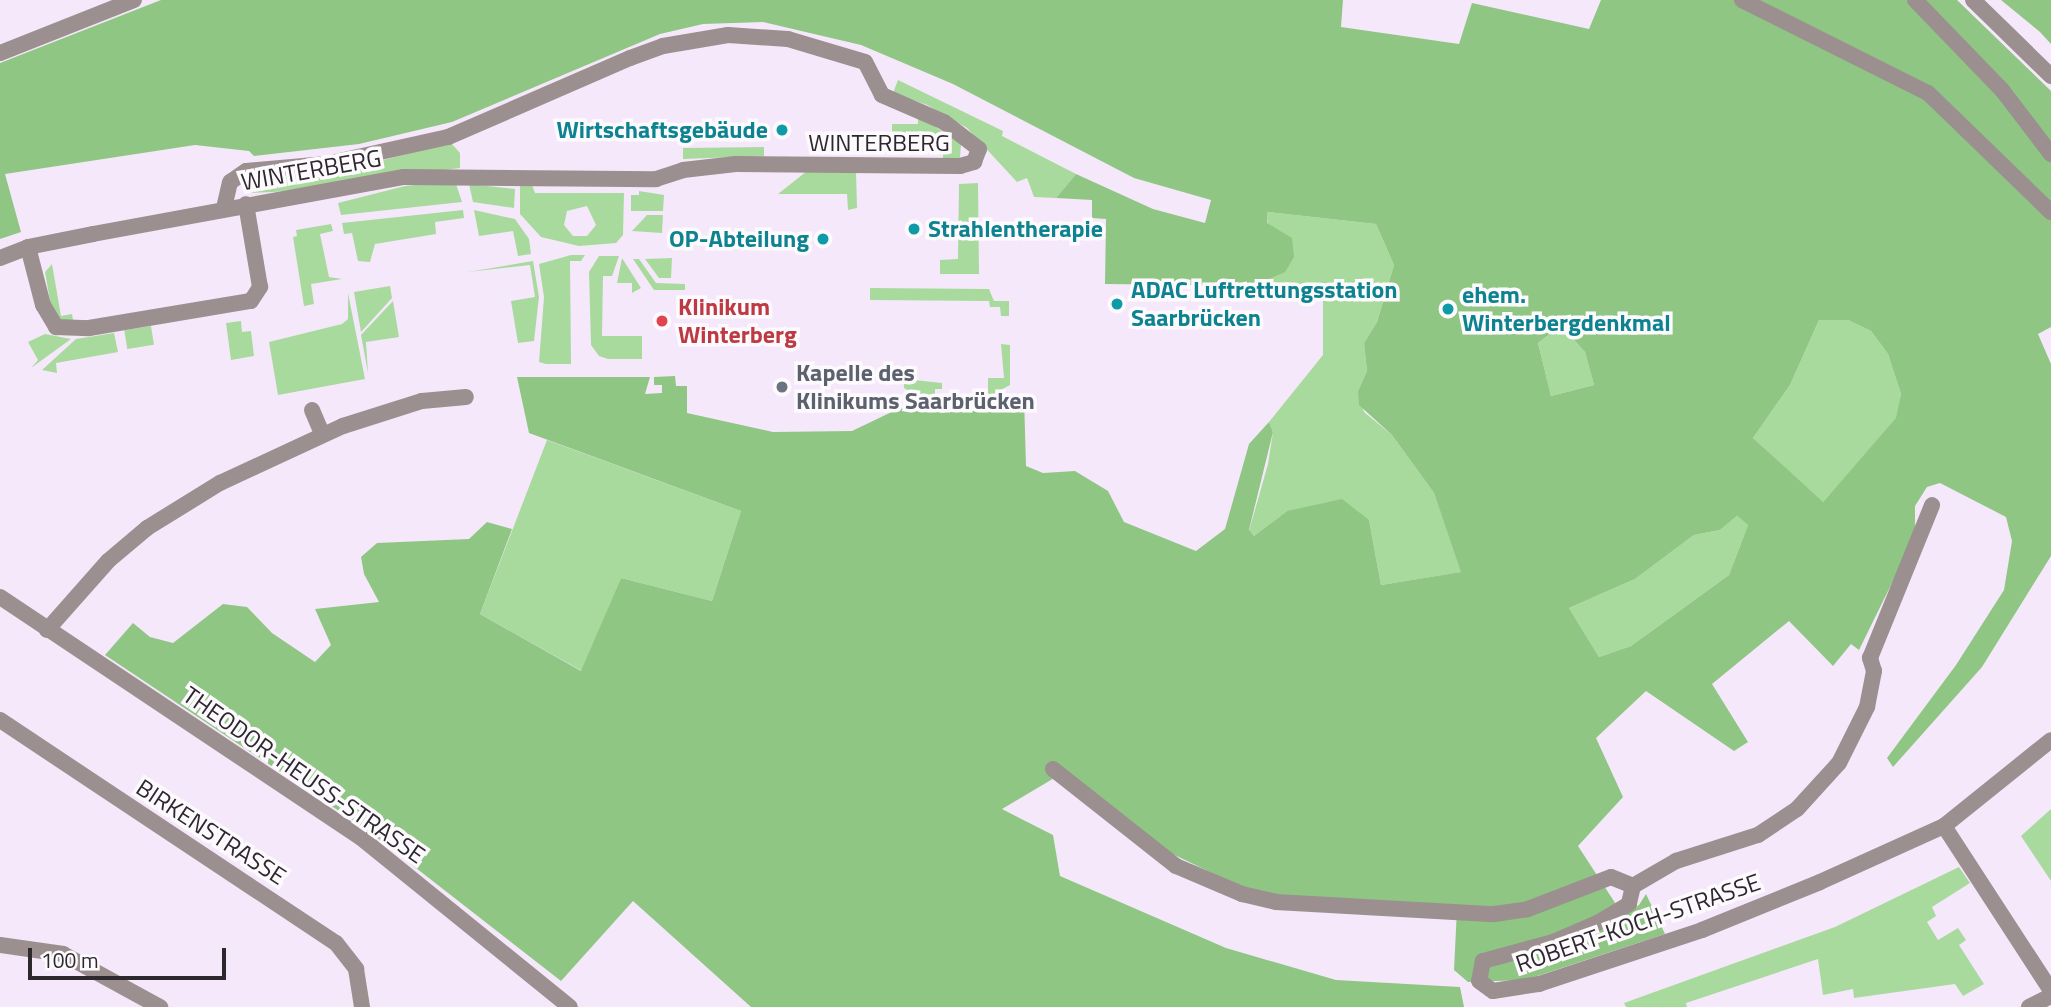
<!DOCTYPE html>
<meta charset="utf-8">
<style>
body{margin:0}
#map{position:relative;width:2051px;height:1007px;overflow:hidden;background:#f6e8fb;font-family:"Titillium Web",sans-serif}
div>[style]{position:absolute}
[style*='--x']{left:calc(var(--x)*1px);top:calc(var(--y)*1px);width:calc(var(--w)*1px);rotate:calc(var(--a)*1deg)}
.green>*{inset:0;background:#a8da9d;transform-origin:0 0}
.forest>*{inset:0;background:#8fc684}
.minor>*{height:16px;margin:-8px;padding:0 8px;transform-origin:8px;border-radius:8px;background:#9b908f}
.dots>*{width:19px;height:19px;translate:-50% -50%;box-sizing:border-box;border:4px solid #fdfafe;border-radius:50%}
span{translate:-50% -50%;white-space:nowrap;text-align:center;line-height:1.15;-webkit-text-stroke:7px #fdfafe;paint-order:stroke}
.culture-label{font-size:24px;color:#0d838f;font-weight:700}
.right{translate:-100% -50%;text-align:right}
.left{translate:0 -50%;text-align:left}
.street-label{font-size:24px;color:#2d272e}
.health-label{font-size:24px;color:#be3a42;font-weight:700}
.worship-label{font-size:24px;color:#5b616d;font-weight:700}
.scale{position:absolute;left:28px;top:948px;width:198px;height:32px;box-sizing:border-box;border:4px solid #2d272e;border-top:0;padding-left:9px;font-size:21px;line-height:24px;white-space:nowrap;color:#2d272e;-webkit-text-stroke:5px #fdfafe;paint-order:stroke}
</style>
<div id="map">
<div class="green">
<i style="clip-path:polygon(898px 80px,1003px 131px,1002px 136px,1076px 174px,1056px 198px,1034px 197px,1027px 178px,1017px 182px,967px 128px,927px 105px,893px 93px)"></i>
<i style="clip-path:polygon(918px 115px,961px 144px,960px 158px,943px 159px,943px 146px,934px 146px,933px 137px,892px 137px,892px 124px,918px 124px)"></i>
<i style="clip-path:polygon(451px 143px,460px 153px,460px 168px,274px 192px,251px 193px,243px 188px,245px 178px,363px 165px)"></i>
<i style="clip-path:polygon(764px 147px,764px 156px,683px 159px,683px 148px)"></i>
<i style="clip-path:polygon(807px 171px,856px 171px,857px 208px,848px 210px,847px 194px,778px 194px)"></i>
<i style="clip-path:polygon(455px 181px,462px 202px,341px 215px,338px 203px,405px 186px)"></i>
<i style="clip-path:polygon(978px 183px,979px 274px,940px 274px,940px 260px,958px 259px,959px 184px)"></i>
<i style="clip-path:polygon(469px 184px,515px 189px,514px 208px,473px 202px)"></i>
<i style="clip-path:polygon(evenodd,520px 185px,532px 185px,535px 193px,624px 193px,623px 235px,616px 243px,579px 246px,541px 237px,520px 214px,520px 185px,587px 206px,596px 225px,587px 236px,573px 236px,564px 225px,567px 211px,587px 206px)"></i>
<i style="clip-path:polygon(639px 191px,664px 195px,663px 211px,631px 211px,631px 195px,639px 195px)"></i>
<i style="clip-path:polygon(463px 210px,464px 218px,435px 222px,436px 234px,375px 244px,370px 262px,358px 261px,352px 233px,344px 234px,342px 223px)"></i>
<i style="clip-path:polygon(474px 210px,515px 219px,529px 239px,531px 254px,518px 256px,513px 231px,479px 236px)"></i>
<i style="clip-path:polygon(1267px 212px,1376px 224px,1394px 265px,1377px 322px,1364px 343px,1367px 371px,1358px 391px,1364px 412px,1392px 435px,1434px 493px,1462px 572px,1381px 585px,1369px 520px,1287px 511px,1254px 536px,1249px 531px,1268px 464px,1273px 432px,1269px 422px,1323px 355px,1323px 287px,1269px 286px)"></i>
<i style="clip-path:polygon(647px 215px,663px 215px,662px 233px,632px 231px)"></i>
<i style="clip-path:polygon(331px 224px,333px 231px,320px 234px,329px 277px,342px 279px,311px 284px,314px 304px,304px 306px,293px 237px,297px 236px,296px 230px)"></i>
<i style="clip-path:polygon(571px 255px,585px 255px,581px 261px,570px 261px,571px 364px,546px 364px,539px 362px,544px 297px,539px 264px)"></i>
<i style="clip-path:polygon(599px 256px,619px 256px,612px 276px,603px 276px,602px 336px,642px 336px,642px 359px,608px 359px,599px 356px,591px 345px,589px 272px)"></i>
<i style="clip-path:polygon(622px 258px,641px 288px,632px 293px,632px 283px,617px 283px)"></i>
<i style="clip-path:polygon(672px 258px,671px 278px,659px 278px,645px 259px)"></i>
<i style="clip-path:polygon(633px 259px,639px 259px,656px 283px,685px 284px,685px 290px,654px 290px)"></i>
<i style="clip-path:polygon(533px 261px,539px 297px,534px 341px,518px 343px,511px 301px,535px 297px,530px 265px,468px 272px)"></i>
<i style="clip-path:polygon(52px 264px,61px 316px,72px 314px,74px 326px,60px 322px,52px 312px,45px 272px)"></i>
<i style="clip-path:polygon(390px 286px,392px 298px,361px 332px,354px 292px)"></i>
<i style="clip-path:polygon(870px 288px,989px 289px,994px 301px,1009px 301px,1009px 316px,1001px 316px,1000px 307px,990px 307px,989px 301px,870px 300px)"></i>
<i style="clip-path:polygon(348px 293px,365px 379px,278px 395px,269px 342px,342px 324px,348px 319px)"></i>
<i style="clip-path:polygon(393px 301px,399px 337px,366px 342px,368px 373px,361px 335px)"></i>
<i style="clip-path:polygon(1819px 320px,1848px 320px,1871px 331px,1888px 354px,1901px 394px,1897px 418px,1822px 503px,1753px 438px,1790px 385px)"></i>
<i style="clip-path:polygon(241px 321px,242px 332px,251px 331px,254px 356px,231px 360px,226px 323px)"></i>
<i style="left:151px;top:326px;width:19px;height:27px;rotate:81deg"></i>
<i style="clip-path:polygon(1567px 332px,1585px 352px,1594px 385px,1551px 396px,1538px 343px,1551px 333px)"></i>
<i style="clip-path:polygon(114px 333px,118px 352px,56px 363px,57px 373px,42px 370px,76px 339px)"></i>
<i style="clip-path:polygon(45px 334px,71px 339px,31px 368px,38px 360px,28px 342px)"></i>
<i style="clip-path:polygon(1001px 344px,1010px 345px,1010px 385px,988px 397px,988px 378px,1004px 378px)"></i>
<i style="clip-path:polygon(904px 379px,942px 383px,942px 389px,935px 389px,935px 398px,919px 396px,904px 388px)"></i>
<i style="clip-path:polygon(547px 440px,741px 511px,712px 601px,621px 578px,582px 671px,480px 614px)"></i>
<i style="clip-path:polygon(1737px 516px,1748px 525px,1729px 575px,1631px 646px,1599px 657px,1569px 608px,1635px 579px,1694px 535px,1720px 530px)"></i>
<i style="clip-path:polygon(2051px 809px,2051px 881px,2021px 836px)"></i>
<i style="clip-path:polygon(1959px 867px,1970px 883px,1932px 907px,1936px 916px,1927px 922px,1938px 940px,1958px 928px,1966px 940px,1959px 945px,1984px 984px,1963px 996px,1955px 984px,1854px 998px,1853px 989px,1823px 995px,1818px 959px,1686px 1003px,1687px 1007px,1626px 1007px,1624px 1003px,1835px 927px)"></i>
</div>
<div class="forest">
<i style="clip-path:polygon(evenodd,161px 0,1343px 0,1341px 27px,1459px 44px,1472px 3px,1589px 29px,1601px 0,1957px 0,2051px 91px,2051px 327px,2038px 334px,2051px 364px,2051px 556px,1982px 667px,1893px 767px,1887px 758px,1956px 665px,2004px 590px,2012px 541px,2006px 517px,1940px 483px,1927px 487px,1915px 506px,1915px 536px,1859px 650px,1851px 644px,1833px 666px,1789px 621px,1712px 684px,1748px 742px,1734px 751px,1646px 691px,1596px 738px,1623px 797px,1578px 846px,1623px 915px,1639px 905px,1646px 894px,1665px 934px,1525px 980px,1468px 982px,1454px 970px,1457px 909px,1278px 895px,1243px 888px,1154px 845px,1066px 771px,1002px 809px,1053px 835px,1060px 876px,1226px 948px,1336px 980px,1460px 987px,1464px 1007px,751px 1007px,633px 901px,561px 981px,366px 829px,105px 655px,133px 623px,150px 637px,173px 643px,223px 604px,247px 607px,272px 633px,315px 662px,331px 645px,315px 609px,379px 602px,364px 574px,361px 557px,377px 543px,469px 539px,487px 522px,512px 529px,480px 614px,581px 671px,621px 578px,712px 601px,741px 511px,529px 433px,517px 377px,650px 377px,645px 394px,662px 393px,662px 385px,654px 385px,654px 377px,675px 376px,676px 386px,687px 386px,687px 413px,773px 432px,852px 431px,900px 408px,969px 412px,1024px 397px,1026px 466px,1043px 473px,1075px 471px,1108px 491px,1124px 522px,1196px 551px,1225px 529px,1249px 444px,1269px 422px,1273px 432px,1249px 530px,1254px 536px,1287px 511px,1342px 499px,1369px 520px,1381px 585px,1461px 572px,1434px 493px,1392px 435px,1359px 405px,1358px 391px,1367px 371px,1364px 343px,1377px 322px,1394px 265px,1376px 224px,1267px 212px,1267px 223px,1292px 238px,1294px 257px,1285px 272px,1269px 279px,1269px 286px,1105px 284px,1106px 219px,1092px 218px,1092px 200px,1056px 198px,1076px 174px,1153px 209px,1205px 223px,1211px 200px,1134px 178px,953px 84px,861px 45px,763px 22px,703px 24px,660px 34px,452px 122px,359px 144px,254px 156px,249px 151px,195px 145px,5px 174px,21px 232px,0 239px,0 63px,161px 0,1819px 320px,1848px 320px,1871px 331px,1888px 354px,1901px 394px,1896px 418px,1823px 502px,1753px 438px,1790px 385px,1819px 320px,161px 0,1567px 332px,1585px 352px,1594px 385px,1551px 396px,1538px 343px,1551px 333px,1567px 332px,161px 0,1737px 516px,1748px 525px,1729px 575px,1631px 646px,1599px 657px,1569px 608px,1635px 579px,1694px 535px,1720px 530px,1737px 516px)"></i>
<i style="clip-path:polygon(2001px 0,2051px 0,2051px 44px,2040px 32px)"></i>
</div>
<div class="minor">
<i style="--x:1742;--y:0;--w:208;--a:26.6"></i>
<i style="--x:1928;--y:93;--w:171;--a:44.1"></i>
<i style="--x:1915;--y:0;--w:125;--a:46"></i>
<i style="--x:2002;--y:90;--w:81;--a:52.6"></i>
<i style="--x:1973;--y:0;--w:109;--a:44.3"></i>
<i style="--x:0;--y:53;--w:144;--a:-21.6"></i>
<i style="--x:28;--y:247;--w:60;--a:75.5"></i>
<i style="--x:43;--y:305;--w:26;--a:59"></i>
<i style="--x:56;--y:327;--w:33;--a:2"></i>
<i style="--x:89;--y:328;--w:164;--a:-9.5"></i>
<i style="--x:251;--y:301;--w:17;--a:-57"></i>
<i style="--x:260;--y:287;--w:84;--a:-99.6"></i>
<i style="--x:0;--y:258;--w:30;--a:-21"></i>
<i style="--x:28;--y:247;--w:66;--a:-11.3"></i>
<i style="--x:93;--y:234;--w:316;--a:-10.4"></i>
<i style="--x:404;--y:177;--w:252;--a:0.5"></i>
<i style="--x:656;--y:179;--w:28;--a:-18"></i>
<i style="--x:683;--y:170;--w:53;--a:-6.5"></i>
<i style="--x:736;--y:164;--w:224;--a:0.5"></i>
<i style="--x:960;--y:166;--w:15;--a:-16"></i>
<i style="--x:974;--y:162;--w:14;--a:-69"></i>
<i style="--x:979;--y:149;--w:44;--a:-142.4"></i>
<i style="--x:944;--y:122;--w:68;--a:-156.5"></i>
<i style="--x:882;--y:95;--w:37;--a:-117"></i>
<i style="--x:865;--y:62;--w:80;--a:-163.4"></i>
<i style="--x:788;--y:39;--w:60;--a:-176.2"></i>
<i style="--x:728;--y:35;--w:66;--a:170.4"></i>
<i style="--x:663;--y:46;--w:35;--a:160"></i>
<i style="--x:630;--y:58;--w:198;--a:156.5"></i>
<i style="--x:448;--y:137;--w:125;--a:167.5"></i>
<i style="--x:326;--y:164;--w:80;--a:175"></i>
<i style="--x:246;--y:171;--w:19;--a:145"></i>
<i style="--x:230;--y:182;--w:27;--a:103"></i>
<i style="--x:312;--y:410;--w:26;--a:67"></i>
<i style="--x:0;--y:597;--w:433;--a:33.7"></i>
<i style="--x:360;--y:837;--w:270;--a:39"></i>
<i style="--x:47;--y:630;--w:92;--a:-48.5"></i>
<i style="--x:108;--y:561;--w:51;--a:-40.2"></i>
<i style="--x:147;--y:528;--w:86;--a:-31.7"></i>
<i style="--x:220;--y:483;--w:136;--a:-24.9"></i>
<i style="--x:343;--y:426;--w:83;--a:-17.6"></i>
<i style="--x:422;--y:401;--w:44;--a:-5.2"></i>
<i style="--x:0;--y:720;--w:403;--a:33.6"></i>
<i style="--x:336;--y:943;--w:33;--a:52"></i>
<i style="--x:356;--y:969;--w:38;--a:81"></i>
<i style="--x:1053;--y:769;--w:157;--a:38.3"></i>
<i style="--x:1176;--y:866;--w:72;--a:23"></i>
<i style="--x:1242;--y:894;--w:35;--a:13"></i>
<i style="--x:1276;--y:902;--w:218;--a:3.2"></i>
<i style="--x:1494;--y:914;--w:34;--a:-8"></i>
<i style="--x:1528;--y:909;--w:89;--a:-21.1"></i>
<i style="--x:1611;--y:877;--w:24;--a:22"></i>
<i style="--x:1944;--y:826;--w:197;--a:57"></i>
<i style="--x:1633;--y:886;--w:18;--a:103"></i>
<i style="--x:1629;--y:904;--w:37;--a:149"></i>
<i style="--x:1597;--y:923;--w:48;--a:156.6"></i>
<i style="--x:1553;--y:942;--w:73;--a:164.8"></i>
<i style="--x:1483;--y:961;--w:20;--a:101"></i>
<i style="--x:1479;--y:981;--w:17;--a:36"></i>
<i style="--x:1493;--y:991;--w:47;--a:-8.7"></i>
<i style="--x:1539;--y:984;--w:172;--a:-18.3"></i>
<i style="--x:1702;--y:930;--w:127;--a:-22.1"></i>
<i style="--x:1820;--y:882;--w:136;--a:-24.3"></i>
<i style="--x:1944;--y:826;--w:137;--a:-38.8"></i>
<i style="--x:1633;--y:886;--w:50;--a:-30.2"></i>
<i style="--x:1676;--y:861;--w:86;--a:-17.6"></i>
<i style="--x:1758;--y:835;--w:47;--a:-33.7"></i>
<i style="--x:1797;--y:809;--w:62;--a:-47.6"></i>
<i style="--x:1839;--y:763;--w:63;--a:-63.4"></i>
<i style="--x:1867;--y:707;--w:37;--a:-79"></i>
<i style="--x:1874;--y:671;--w:14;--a:-107"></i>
<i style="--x:1870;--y:658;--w:165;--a:-67.9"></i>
<i style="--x:0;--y:945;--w:64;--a:8.1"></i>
<i style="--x:63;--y:954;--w:111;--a:28.7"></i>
<i style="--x:2029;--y:1007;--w:25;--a:-27"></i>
</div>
<div class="dots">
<i style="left:782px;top:130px;background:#0f9aa8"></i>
<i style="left:914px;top:229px;background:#0f9aa8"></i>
<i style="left:823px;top:239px;background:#0f9aa8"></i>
<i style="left:1117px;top:304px;background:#0f9aa8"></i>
<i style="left:1448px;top:309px;background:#0f9aa8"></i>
<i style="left:662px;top:321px;background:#e0444e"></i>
<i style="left:782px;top:387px;background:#6b7280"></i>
</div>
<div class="culture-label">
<span class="right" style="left:768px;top:130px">Wirtschaftsgebäude</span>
<span class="left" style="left:928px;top:229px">Strahlentherapie</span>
<span class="right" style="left:809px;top:239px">OP-Abteilung</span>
<span class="left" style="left:1131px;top:304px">ADAC Luftrettungsstation<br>Saarbrücken</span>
<span class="left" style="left:1462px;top:309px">ehem.<br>Winterbergdenkmal</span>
</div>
<div class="street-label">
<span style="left:879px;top:143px">WINTERBERG</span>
<span style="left:311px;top:170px;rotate:-10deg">WINTERBERG</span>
<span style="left:304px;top:775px;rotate:35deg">THEODOR-HEUSS-STRASSE</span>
<span style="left:211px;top:832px;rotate:33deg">BIRKENSTRASSE</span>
<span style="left:1638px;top:923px;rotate:-19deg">ROBERT-KOCH-STRASSE</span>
</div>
<div class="health-label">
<span class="left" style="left:678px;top:321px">Klinikum<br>Winterberg</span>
</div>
<div class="worship-label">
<span class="left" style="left:796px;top:387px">Kapelle des<br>Klinikums Saarbrücken</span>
</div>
<div class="scale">100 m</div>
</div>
